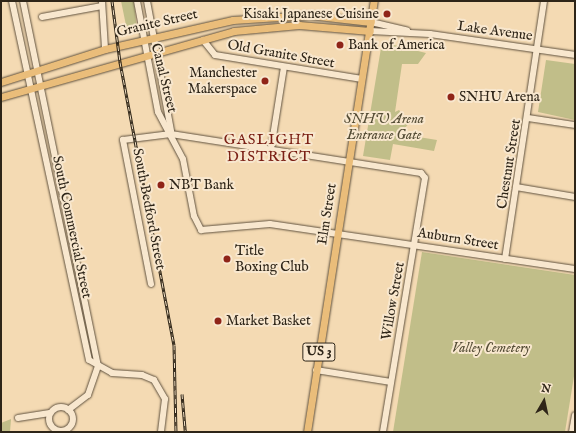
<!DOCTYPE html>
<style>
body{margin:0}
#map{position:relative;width:576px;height:433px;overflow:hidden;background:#f4dab3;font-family:"IM FELL English",serif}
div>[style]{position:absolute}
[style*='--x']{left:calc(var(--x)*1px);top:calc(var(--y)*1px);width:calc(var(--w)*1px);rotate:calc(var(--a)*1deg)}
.green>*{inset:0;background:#c1be89}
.roads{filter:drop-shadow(0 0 1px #60523f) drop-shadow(0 0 1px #60523f)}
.minor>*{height:6px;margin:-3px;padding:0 3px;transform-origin:3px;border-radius:3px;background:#f8e7ce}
.minor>.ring{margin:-3px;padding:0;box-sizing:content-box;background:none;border:6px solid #f8e7ce;border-radius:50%}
.major>*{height:7px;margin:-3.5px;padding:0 3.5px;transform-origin:3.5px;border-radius:3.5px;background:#eabd7a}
.rail>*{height:3px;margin-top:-1.5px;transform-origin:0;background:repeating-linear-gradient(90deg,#f8e7ce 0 4.5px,#2e2518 0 9px);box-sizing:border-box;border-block:1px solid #2e2518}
.dots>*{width:11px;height:11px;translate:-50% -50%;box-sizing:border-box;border:2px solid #f8e7ce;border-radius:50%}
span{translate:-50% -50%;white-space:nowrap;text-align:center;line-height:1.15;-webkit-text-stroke:4px #f8e7ce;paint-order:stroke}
.shield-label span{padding:1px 3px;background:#f8e7ce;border:1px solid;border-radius:3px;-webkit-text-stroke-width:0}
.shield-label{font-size:13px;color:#2e2518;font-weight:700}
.poi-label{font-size:14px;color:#2e2518}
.right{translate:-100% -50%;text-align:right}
.left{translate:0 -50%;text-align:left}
.street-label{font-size:14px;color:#2e2518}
.park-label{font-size:14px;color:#534b34;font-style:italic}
.neighbourhood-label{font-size:15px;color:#7a1f14;letter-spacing:1px}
.frame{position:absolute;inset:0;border:2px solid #2e2518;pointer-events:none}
.north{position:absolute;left:524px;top:381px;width:40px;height:40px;-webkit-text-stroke:3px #f8e7ce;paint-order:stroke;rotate:9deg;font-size:11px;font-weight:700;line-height:16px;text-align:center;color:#2e2518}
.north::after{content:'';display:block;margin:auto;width:14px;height:18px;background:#2e2518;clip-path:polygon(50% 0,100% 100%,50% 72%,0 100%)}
</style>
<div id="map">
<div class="green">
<i style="clip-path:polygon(121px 1px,134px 1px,137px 33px,128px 35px)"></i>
<i style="clip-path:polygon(382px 42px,426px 53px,418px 64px,402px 64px,395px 112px,399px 110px,410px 122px,400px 134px,437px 140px,434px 151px,393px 144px,390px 160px,363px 156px)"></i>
<i style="clip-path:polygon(546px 60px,575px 64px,575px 120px,538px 112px)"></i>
<i style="clip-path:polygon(422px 252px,575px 275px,575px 370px,565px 432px,393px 432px)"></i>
<i style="clip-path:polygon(11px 419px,10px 432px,1px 432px,1px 423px)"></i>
</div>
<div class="roads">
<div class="minor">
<i style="--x:12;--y:1;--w:367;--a:77.9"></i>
<i style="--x:89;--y:360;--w:26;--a:29"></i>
<i style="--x:112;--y:373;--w:30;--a:4"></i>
<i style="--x:142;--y:375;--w:13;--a:23"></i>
<i style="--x:154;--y:380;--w:22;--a:60"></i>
<i style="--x:165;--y:399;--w:33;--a:97"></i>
<i style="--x:23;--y:1;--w:373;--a:78.4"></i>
<i style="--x:102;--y:1;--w:48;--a:86.4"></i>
<i style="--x:137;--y:1;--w:113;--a:79.3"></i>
<i style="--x:158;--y:112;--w:53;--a:62"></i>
<i style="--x:183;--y:159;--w:58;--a:79.1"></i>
<i style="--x:194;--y:216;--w:16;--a:63"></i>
<i style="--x:201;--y:230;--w:69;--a:-5"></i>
<i style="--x:270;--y:224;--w:308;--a:8.4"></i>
<i style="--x:147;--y:1;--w:132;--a:79.5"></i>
<i style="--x:42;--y:17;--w:61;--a:-10.4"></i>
<i style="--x:371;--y:22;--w:37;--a:13"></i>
<i style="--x:370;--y:31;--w:60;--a:2.9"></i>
<i style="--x:430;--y:34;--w:147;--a:8.2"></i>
<i style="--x:203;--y:40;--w:19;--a:51"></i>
<i style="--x:215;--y:55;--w:149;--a:9.3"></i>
<i style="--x:528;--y:118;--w:48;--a:8.5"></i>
<i style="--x:271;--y:149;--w:83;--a:-81"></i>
<i style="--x:516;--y:187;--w:60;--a:9.6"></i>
<i style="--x:505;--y:259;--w:261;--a:-81.4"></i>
<i style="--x:151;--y:284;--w:147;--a:-101"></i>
<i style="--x:123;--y:140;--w:48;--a:-7.1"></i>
<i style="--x:171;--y:134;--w:253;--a:8.9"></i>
<i style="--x:421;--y:173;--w:6;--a:51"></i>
<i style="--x:425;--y:178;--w:257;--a:99.4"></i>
<i style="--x:316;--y:370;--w:76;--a:9.1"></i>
<i class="ring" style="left:49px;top:407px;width:18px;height:18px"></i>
<i style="--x:68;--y:410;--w:25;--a:-37"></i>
<i style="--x:88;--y:395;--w:31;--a:-71"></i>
<i style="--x:18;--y:418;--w:32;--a:-9"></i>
<i style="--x:572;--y:432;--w:17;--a:-80"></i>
</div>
<div class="major">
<i style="--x:1;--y:82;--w:109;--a:-17.6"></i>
<i style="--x:105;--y:49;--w:131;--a:-12.8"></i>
<i style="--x:233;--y:20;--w:76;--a:-3.8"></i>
<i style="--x:309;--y:15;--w:62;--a:6.4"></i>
<i style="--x:1;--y:97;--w:242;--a:-15.8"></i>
<i style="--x:234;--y:31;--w:65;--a:-5.3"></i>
<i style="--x:299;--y:25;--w:71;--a:4.8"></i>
<i style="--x:307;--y:432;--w:436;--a:-81.2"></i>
</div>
</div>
<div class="rail">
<i style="--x:112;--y:1;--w:62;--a:82.5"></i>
<i style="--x:120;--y:62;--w:288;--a:79.2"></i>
<i style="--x:174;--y:345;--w:87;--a:88.7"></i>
<i style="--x:182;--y:394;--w:38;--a:85"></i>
</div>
<div class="dots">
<i style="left:387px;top:14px;background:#8f2418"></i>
<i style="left:340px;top:45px;background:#8f2418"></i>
<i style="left:265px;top:81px;background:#8f2418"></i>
<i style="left:451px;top:97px;background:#8f2418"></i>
<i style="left:161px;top:185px;background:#8f2418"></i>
<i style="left:227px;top:259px;background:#8f2418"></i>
<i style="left:218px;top:321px;background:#8f2418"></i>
</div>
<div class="shield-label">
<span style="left:319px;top:352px">US 3</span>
</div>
<div class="poi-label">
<span class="right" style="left:379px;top:14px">Kisaki Japanese Cuisine</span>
<span class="left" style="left:348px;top:45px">Bank of America</span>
<span class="right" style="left:257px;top:81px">Manchester<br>Makerspace</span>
<span class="left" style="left:459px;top:97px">SNHU Arena</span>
<span class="left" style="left:169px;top:185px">NBT Bank</span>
<span class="left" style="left:235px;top:259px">Title<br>Boxing Club</span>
<span class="left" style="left:226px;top:321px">Market Basket</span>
</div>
<div class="street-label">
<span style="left:157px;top:23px;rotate:-13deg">Granite Street</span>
<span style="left:495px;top:31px;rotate:8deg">Lake Avenue</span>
<span style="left:281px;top:54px;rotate:10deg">Old Granite Street</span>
<span style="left:164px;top:78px;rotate:76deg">Canal Street</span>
<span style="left:509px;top:164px;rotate:-81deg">Chestnut Street</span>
<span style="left:149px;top:209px;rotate:79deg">South Bedford Street</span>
<span style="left:327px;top:214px;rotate:-81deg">Elm Street</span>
<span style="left:72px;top:227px;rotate:78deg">South Commercial Street</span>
<span style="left:458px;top:239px;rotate:9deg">Auburn Street</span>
<span style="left:393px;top:301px;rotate:-80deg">Willow Street</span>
</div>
<div class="park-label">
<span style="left:384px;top:127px">SNHU Arena<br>Entrance Gate</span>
<span style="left:491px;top:348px">Valley Cemetery</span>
</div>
<div class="neighbourhood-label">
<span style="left:269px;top:148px">GASLIGHT<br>DISTRICT</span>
</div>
<div class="frame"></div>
<div class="north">N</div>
</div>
